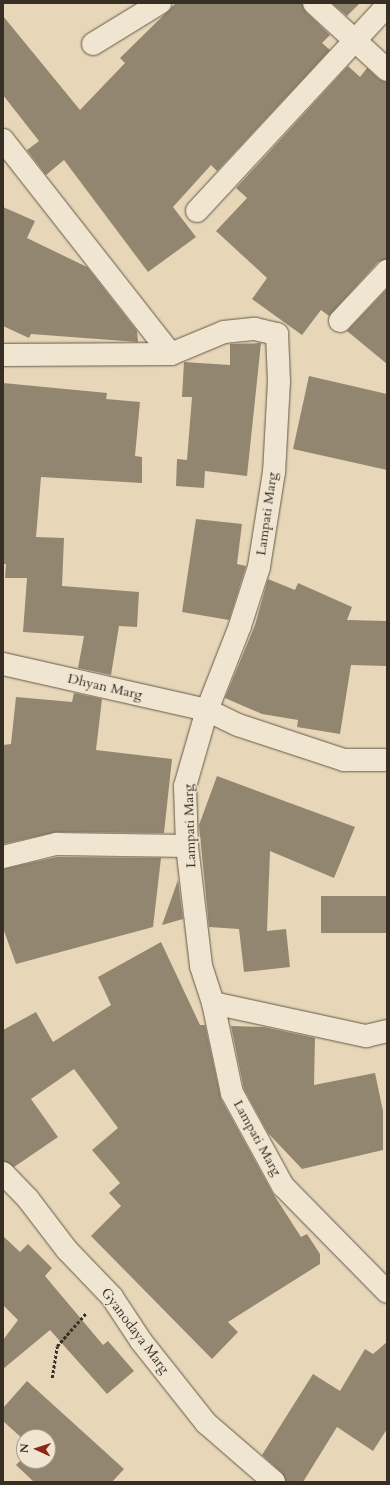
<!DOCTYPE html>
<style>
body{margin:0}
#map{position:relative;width:390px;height:1485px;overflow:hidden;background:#e7d7b8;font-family:Cardo,serif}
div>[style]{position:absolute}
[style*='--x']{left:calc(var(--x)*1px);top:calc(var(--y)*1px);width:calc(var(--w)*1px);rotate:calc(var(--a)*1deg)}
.building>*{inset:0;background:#938671;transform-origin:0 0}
.path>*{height:2.5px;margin-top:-1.25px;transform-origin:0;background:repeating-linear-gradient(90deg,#382f24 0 3px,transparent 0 5px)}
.roads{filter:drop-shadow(0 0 1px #645949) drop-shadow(0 0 1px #645949)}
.minor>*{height:22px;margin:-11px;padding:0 11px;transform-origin:11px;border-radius:11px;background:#efe5d1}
span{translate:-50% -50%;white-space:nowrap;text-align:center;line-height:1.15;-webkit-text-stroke:3px #efe5d1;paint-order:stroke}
.street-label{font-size:14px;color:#382f24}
.frame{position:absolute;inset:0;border:4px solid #382f24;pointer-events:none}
.north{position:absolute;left:16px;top:1429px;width:40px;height:40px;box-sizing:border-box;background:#efe5d1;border:1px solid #a69c8c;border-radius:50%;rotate:273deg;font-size:11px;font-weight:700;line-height:16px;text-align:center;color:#382f24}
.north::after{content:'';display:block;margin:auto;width:14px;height:18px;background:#8f2418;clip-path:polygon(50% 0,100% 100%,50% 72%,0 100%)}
</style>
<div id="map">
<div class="building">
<i style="clip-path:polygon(176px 3px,302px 3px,306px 12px,330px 35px,322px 43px,330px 50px,217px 171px,211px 165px,173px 207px,196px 237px,148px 272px,64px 160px,46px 175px,27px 150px,39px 141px,3px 95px,3px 16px,80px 110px,125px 63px,120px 58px)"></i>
<i style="clip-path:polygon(332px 3px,360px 3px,347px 16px)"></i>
<i style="clip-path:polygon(348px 66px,360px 77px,367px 68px,379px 79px,387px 82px,387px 259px,378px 262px,329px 316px,321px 310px,302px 335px,252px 299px,267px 278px,216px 231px,247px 198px,236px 188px)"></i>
<i style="clip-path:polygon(3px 207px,35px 221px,27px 238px,87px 267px,137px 331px,138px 342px,31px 334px,29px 338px,3px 326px)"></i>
<i style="clip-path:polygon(387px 289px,387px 364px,347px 331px)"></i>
<i style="clip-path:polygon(261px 343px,247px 476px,205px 471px,204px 488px,176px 486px,177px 459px,187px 460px,192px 397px,182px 397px,184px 362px,230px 365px,230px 344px)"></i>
<i style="clip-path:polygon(309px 376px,387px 394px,387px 470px,293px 449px)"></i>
<i style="clip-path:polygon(3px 383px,107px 393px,106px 399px,140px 402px,135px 456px,142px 457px,142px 483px,41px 477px,36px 537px,64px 538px,62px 586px,139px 592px,137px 627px,119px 626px,111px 675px,78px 668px,84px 636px,23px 632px,27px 578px,5px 578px,6px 564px,3px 564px)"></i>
<i style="clip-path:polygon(196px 519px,242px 524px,237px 564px,246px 566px,229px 620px,182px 612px)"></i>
<i style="clip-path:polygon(268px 579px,295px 590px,298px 583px,352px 607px,347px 620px,387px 621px,387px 666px,351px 665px,340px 734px,297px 727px,298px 720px,262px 714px,225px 698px,255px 625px)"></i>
<i style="clip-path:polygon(74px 693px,102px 699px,96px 750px,172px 759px,164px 833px,56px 832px,3px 844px,3px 745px,11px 744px,16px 697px,72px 702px)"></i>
<i style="clip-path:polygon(217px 776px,355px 827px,334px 878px,270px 851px,267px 931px,286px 929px,290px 967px,244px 972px,239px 929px,209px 927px,199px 825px)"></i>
<i style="clip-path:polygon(57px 857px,161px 858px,153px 927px,16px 964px,3px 928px,3px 869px)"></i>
<i style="clip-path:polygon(178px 880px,183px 919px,162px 925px)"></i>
<i style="left:387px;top:896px;width:37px;height:66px;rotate:90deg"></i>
<i style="clip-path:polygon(161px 942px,200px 1025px,205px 1025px,221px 1099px,272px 1192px,301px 1237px,307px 1234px,320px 1254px,320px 1264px,228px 1322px,238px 1332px,212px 1359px,91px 1236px,121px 1206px,109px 1193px,120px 1183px,92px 1150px,118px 1128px,74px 1069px,31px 1099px,58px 1137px,14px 1167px,3px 1161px,3px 1030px,36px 1012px,53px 1042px,111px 1005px,98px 977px)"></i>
<i style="clip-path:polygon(231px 1026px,264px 1027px,315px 1038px,314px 1085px,375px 1073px,383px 1111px,383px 1150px,302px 1169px,268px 1133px,244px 1089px)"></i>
<i style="clip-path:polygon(3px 1236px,20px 1252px,28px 1244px,52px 1268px,45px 1276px,103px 1345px,108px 1341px,134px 1371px,107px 1394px,50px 1330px,3px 1369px,3px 1340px,18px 1320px,3px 1305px)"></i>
<i style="clip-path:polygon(387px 1342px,387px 1429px,373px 1451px,337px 1427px,303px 1482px,286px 1482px,282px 1473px,262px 1455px,313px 1374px,340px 1391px,365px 1349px,373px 1354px)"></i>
<i style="clip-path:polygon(27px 1381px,124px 1469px,112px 1482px,34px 1482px,16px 1465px,24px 1457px,24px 1461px,48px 1461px,48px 1437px,24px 1437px,24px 1440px,3px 1421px,3px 1408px)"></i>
</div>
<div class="path">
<i style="--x:52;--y:1378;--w:32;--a:-81"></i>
<i style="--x:57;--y:1346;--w:45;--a:-48.6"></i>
</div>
<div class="roads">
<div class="minor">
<i style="--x:314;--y:3;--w:99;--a:42.5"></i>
<i style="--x:93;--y:44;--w:79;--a:-31.5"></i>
<i style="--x:3;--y:140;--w:272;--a:51.9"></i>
<i style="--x:197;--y:211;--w:280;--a:-47.2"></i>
<i style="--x:340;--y:321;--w:69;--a:-46.8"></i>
<i style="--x:3;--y:355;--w:168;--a:-0.3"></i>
<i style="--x:171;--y:354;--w:57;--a:-22.5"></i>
<i style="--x:224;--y:332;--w:31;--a:-6"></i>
<i style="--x:255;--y:329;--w:23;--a:13"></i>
<i style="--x:277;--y:334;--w:47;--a:87.6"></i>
<i style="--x:279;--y:381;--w:91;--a:93.1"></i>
<i style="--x:274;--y:472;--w:96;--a:99"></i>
<i style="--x:259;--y:567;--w:62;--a:107.9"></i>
<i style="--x:240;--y:626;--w:90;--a:111.4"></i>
<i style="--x:207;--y:710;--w:79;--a:106.1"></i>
<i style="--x:185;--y:786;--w:60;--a:88.1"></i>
<i style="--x:187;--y:846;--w:121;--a:83.3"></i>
<i style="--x:201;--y:966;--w:39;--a:72"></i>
<i style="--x:213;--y:1003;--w:92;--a:78.1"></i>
<i style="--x:232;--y:1093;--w:106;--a:61.3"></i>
<i style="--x:283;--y:1186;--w:148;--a:45.5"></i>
<i style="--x:3;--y:664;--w:209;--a:12.7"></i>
<i style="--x:207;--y:710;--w:34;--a:26"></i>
<i style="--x:238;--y:725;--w:112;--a:18.3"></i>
<i style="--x:344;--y:760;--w:43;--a:0"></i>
<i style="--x:3;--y:857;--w:55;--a:-13.8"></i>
<i style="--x:56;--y:844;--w:131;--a:0.9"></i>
<i style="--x:213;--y:1003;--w:157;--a:12.2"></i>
<i style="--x:366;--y:1036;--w:22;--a:-13"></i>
<i style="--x:3;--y:1173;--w:36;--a:46"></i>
<i style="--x:28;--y:1199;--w:64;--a:52.6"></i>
<i style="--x:67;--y:1250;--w:65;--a:46.2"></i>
<i style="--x:112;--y:1297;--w:53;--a:56.6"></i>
<i style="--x:141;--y:1341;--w:105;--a:51.6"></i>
<i style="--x:206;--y:1423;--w:90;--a:40.9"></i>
</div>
</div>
<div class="street-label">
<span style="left:267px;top:514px;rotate:-82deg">Lampati Marg</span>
<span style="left:105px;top:687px;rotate:13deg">Dhyan Marg</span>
<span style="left:190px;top:826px;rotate:-92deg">Lampati Marg</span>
<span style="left:257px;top:1138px;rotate:61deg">Lampati Marg</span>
<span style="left:135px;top:1331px;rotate:53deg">Gyanodaya Marg</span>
</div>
<div class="frame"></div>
<div class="north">N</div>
</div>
